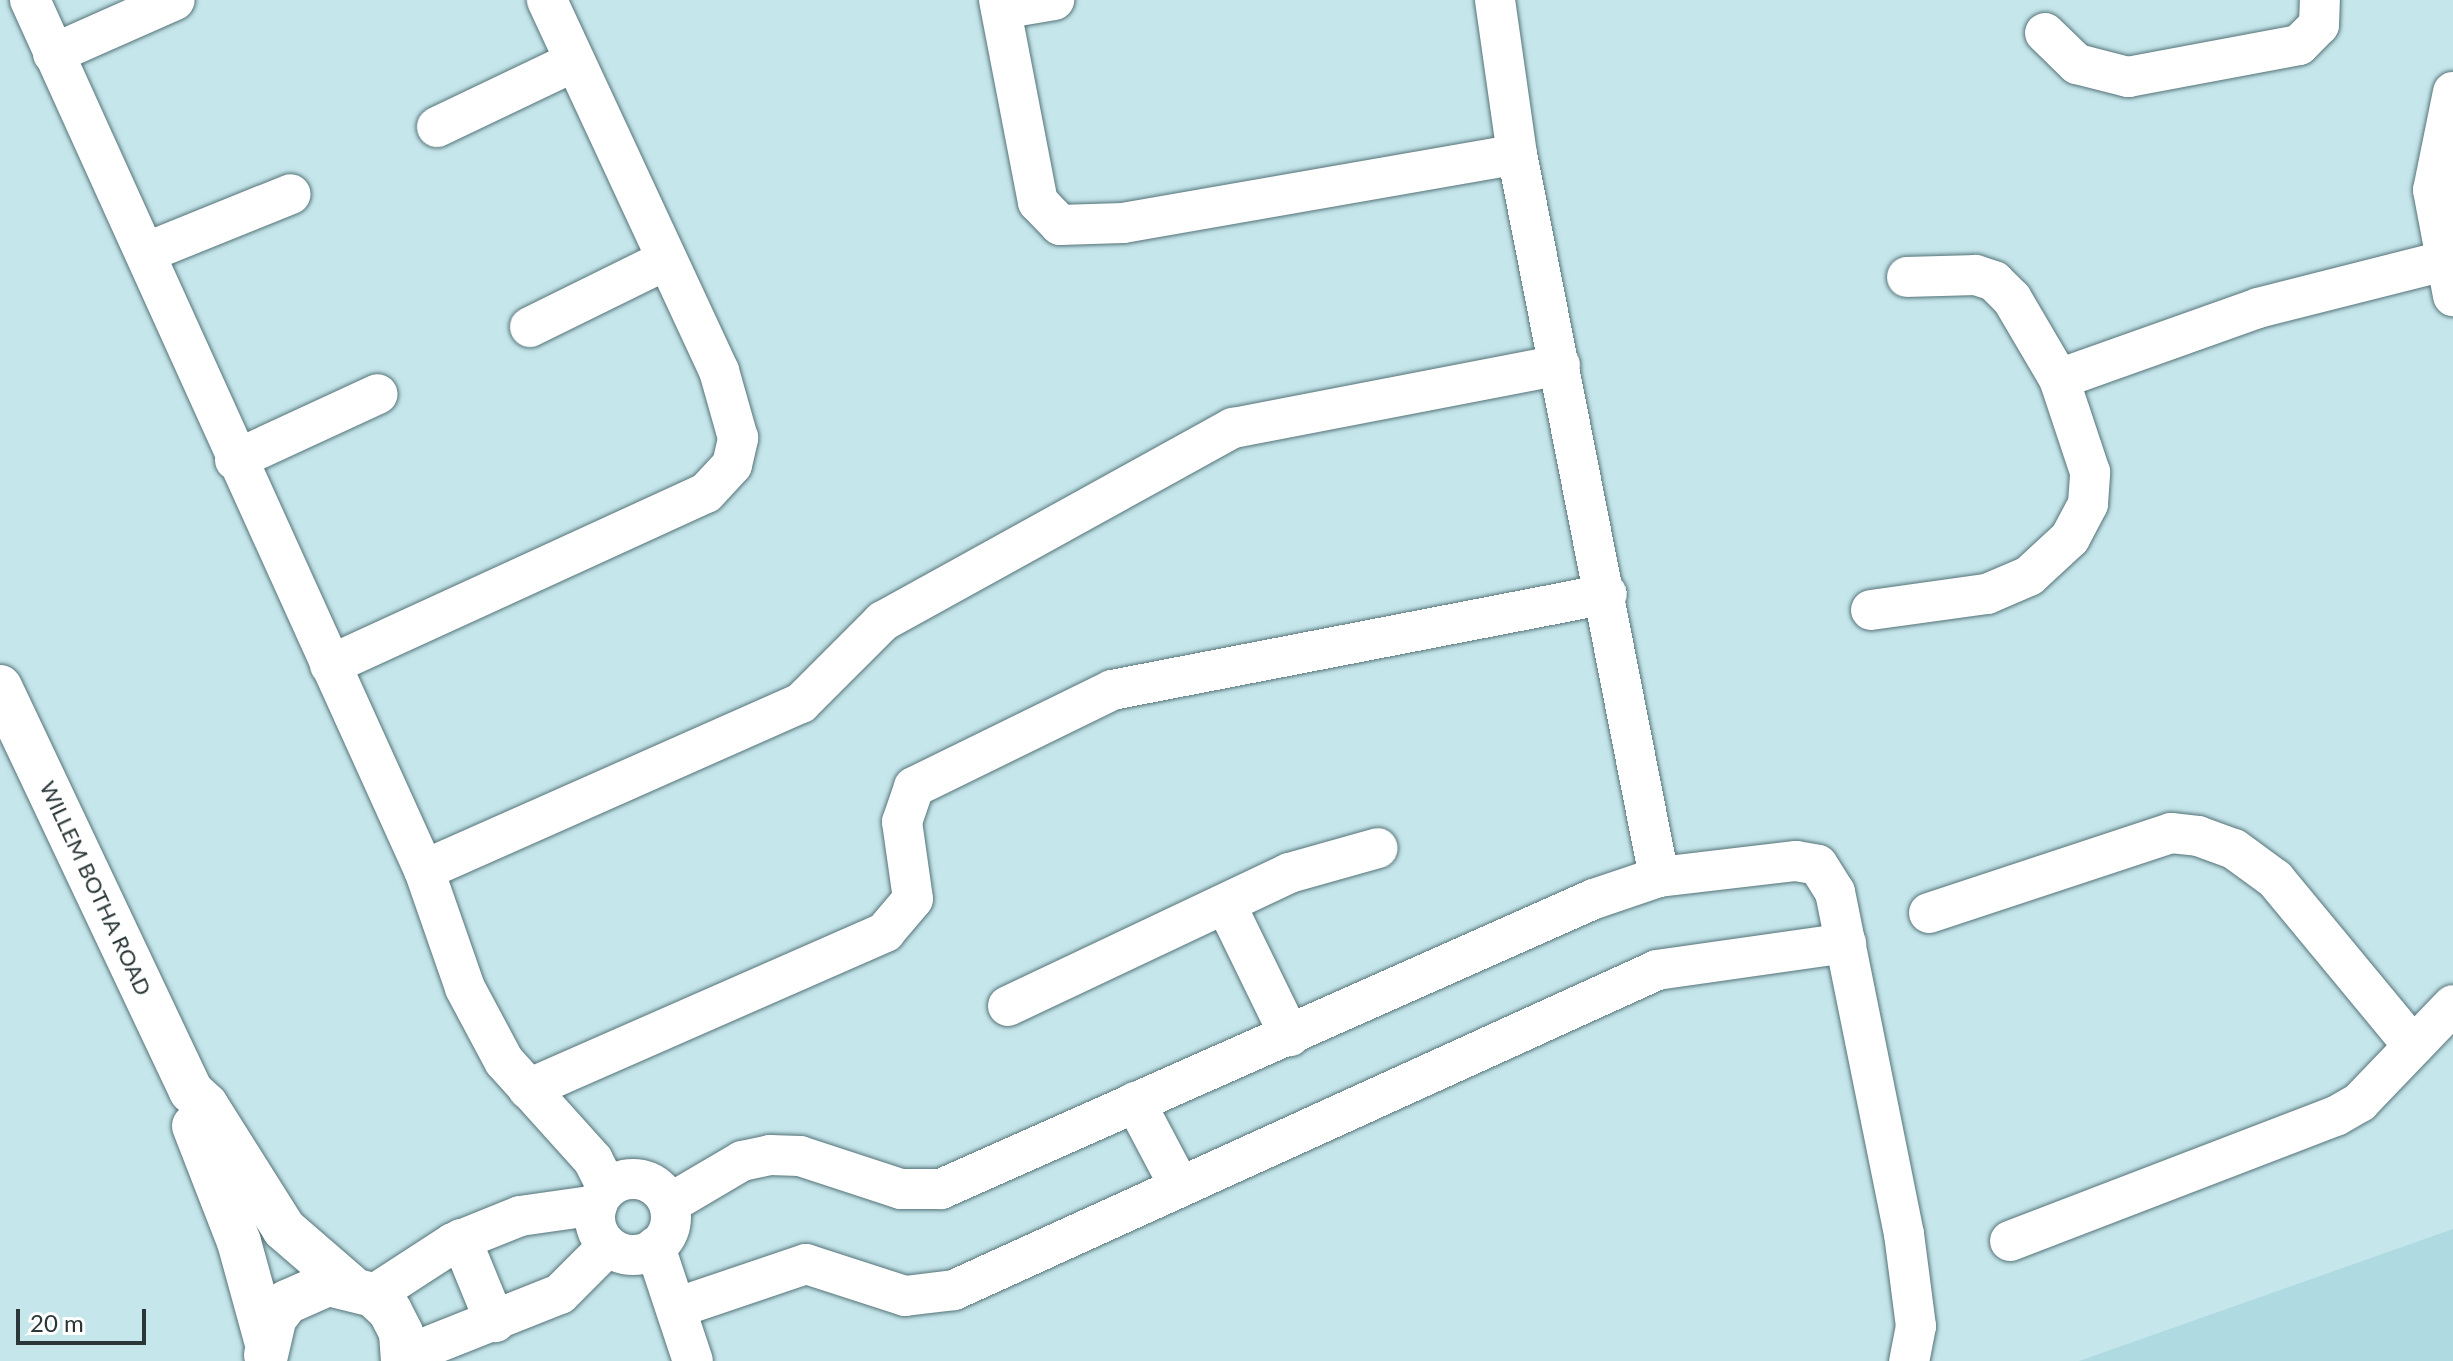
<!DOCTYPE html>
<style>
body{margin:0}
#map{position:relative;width:2453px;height:1361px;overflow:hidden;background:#c5e6eb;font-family:Lato,sans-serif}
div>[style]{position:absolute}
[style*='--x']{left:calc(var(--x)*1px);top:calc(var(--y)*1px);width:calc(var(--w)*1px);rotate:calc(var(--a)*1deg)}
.built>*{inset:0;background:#b0dae1}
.roads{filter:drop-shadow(0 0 2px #557378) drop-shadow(0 0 2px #557378)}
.street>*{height:40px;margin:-20px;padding:0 20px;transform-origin:20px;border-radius:20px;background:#fff}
.street>.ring{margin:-20px;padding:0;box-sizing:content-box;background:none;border:40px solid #fff;border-radius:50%}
.secondary>*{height:44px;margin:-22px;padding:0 22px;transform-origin:22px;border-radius:22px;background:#fff}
span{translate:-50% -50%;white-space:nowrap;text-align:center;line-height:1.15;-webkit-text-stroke:6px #fff;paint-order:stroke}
.street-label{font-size:22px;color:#2a3638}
.scale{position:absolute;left:16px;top:1309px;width:130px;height:36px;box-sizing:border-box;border:4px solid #2a3638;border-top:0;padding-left:10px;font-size:24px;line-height:28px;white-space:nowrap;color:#2a3638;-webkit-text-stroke:6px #fff;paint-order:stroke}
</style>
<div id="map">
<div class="built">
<i style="clip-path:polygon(2453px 1229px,2453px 1361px,2079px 1361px)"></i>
</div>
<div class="roads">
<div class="street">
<i style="--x:30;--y:0;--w:955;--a:65.64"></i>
<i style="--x:424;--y:870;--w:125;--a:70.8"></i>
<i style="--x:465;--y:988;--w:83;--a:61.9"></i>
<i style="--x:504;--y:1061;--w:133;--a:48"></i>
<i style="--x:593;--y:1160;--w:31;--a:63"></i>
<i style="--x:999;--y:0;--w:206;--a:79.1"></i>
<i style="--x:1038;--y:202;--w:32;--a:46"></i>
<i style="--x:1060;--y:225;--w:63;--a:-1.8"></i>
<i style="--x:1123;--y:223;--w:400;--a:-9.9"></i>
<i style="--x:1495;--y:0;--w:156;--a:81.9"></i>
<i style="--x:1517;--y:154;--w:737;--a:78.89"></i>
<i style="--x:1001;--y:9;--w:54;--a:-9.6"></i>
<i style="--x:2045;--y:33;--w:45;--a:44.1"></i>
<i style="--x:2077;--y:64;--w:53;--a:14.3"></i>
<i style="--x:2128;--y:77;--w:174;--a:-10.6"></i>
<i style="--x:2299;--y:45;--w:28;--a:-45"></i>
<i style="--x:2319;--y:25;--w:25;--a:-88"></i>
<i style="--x:53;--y:54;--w:133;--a:-23.9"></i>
<i style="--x:2453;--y:92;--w:100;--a:101.5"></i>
<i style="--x:2433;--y:190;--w:108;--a:79.3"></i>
<i style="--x:437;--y:127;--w:151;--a:-25.5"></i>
<i style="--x:145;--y:253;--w:157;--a:-22"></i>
<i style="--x:530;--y:327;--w:152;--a:-26.2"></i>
<i style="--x:2059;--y:379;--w:211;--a:-19.6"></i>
<i style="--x:2258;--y:308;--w:192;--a:-14.2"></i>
<i style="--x:235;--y:460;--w:157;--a:-24.8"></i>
<i style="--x:1871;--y:610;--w:117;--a:-7.9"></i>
<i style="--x:1987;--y:594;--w:46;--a:-23.2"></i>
<i style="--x:2029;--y:576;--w:56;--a:-42.8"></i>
<i style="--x:2070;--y:538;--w:38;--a:-62"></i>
<i style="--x:2088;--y:504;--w:32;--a:-86"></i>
<i style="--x:2090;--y:472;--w:98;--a:-108.4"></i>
<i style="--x:2059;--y:379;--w:93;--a:-120.4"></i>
<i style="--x:2012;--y:299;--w:25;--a:-135"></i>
<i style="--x:1994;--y:281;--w:20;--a:-162"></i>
<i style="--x:1975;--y:275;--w:68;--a:178.3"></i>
<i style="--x:330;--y:665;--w:413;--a:-24.6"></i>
<i style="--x:706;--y:493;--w:38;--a:-47"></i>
<i style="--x:732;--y:465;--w:28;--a:-77"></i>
<i style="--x:738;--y:438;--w:70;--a:-105.8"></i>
<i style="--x:719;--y:371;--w:409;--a:-114.9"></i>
<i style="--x:424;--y:870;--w:412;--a:-23.9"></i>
<i style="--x:801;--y:703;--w:116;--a:-45"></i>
<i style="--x:883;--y:621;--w:400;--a:-28.9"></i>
<i style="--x:1233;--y:428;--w:333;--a:-10.9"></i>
<i style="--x:1226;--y:905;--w:146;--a:64"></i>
<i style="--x:1929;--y:913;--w:255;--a:-18.3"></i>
<i style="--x:2171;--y:833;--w:27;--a:6"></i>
<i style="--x:2198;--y:836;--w:38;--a:20"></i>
<i style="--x:2234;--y:849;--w:51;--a:36.2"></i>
<i style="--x:2275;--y:879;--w:217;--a:50.4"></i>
<i style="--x:1008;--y:1006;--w:311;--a:-25.3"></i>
<i style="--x:1289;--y:873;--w:92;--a:-15.7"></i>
<i style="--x:528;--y:1089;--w:390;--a:-23.7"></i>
<i style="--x:885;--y:932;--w:43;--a:-49.7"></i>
<i style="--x:913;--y:899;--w:78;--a:-98.1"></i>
<i style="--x:902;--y:822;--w:37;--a:-71"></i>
<i style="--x:914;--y:787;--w:220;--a:-26.1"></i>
<i style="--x:1112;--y:690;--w:504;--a:-10.98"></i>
<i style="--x:1135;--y:1102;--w:96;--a:62.1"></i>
<i class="ring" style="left:595px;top:1179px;width:36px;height:36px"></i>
<i style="--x:669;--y:1204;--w:85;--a:-30.5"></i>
<i style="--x:742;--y:1161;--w:29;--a:-12"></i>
<i style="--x:770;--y:1155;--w:30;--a:2"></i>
<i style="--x:800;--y:1156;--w:106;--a:18.1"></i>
<i style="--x:901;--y:1189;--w:40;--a:0"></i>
<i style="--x:941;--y:1189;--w:714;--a:-23.95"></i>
<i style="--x:1594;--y:899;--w:69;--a:-18.7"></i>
<i style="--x:1659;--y:877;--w:138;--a:-6.7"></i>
<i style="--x:1796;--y:861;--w:22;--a:10"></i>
<i style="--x:1818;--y:865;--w:32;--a:58"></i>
<i style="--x:1835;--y:892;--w:349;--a:78.6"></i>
<i style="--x:1904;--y:1234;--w:93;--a:82.6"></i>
<i style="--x:1916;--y:1326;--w:36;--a:101"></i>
<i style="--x:461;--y:1239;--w:90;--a:67.7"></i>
<i style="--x:2010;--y:1241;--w:349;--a:-21"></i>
<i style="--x:2336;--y:1116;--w:28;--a:-30"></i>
<i style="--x:2360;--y:1102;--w:134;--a:-46.2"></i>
<i style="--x:655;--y:1247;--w:120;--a:71.6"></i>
<i style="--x:373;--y:1295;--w:95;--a:-33"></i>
<i style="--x:453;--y:1243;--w:72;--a:-21.9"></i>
<i style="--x:520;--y:1216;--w:78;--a:-8.1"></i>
<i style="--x:679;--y:1307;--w:134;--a:-18.7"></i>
<i style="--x:806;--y:1264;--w:104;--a:17.9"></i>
<i style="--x:905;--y:1296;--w:49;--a:-7"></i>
<i style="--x:954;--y:1290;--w:772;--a:-24.47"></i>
<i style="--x:1657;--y:970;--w:191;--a:-8.1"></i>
<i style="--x:404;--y:1356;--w:168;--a:-21.7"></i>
<i style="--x:560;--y:1294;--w:68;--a:-45"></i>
</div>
<div class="secondary">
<i style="--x:0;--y:687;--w:447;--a:64.7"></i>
<i style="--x:191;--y:1091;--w:21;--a:43"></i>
<i style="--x:206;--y:1105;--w:146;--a:57.8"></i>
<i style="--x:284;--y:1229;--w:87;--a:40.8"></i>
<i style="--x:194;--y:1126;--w:124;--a:68.8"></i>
<i style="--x:239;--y:1242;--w:102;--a:74.6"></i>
<i style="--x:266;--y:1355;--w:37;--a:-77"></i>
<i style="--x:274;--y:1319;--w:21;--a:-53"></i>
<i style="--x:287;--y:1302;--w:45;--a:-23.7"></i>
<i style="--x:328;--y:1284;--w:46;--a:13.7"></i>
<i style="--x:373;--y:1295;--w:23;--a:43"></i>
<i style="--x:390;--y:1311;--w:25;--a:63"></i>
<i style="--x:401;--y:1333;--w:28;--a:86"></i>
</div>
</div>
<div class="street-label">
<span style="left:96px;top:888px;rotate:65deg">WILLEM BOTHA ROAD</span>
</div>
<div class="scale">20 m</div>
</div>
